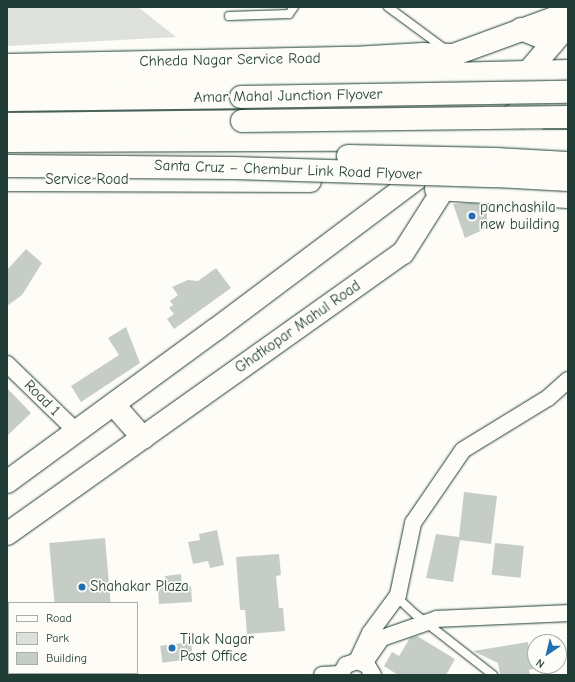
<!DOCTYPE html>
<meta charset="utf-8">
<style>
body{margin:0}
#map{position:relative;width:575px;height:682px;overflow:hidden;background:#fdfcf7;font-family:"Comic Neue",sans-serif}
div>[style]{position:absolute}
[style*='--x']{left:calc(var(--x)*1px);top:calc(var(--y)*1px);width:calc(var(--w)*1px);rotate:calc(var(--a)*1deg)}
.green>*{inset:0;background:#dde0db}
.building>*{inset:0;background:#c6cdc7;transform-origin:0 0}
.roads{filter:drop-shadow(0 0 1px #1f3d34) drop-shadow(0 0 1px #1f3d34)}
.lane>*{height:8px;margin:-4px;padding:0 4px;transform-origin:4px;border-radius:4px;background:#fdfcf7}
.street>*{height:16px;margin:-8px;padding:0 8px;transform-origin:8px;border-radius:8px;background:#fdfcf7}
.secondary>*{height:22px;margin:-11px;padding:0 11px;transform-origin:11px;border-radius:11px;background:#fdfcf7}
.highway>*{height:22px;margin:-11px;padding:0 11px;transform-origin:11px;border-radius:11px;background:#fdfcf7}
.bridges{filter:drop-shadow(0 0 1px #1f3d34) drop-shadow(0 0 1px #1f3d34)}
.highway-bridge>*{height:22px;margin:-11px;padding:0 11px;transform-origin:11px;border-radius:11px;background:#fdfcf7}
.dots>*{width:11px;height:11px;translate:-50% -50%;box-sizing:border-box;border:2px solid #fdfcf7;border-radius:50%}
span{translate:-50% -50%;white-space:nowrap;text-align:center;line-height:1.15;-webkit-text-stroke:3.5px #fdfcf7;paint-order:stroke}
.street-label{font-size:15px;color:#1f3d34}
.poi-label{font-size:15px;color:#1f3d34}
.left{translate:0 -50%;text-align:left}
.frame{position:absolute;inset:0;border:8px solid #1f3d34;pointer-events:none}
.legend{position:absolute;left:8px;top:602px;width:130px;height:72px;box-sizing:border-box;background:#fdfcf7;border:1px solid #a4b0a9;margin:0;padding:5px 7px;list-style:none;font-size:12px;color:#1f3d34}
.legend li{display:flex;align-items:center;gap:8px;height:20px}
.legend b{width:20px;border:1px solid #a4b0a9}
.north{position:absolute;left:527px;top:634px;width:40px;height:40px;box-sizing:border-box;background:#fdfcf7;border:1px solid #a4b0a9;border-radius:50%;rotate:215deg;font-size:11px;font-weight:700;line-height:16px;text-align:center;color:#1f3d34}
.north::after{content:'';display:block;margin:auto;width:14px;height:18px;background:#1f6fb2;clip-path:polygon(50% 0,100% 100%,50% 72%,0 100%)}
</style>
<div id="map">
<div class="green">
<i style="clip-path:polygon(7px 7px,138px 7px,176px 37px,7px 46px)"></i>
</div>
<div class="building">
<i style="clip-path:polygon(468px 203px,487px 205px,487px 228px,465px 238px,453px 204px)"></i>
<i style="clip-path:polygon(26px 249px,42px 263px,22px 295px,7px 306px,7px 270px)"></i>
<i style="clip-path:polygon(216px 268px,231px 288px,174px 329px,167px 319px,174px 314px,169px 308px,173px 305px,170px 301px,178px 295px,172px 287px,188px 280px,198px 281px)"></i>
<i style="clip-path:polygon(126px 327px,140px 363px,81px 402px,71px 386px,119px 355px,108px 338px)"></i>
<i style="clip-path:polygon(7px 388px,31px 413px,7px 436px)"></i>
<i style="clip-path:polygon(464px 492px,497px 496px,491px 544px,460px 540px,453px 582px,426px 578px,436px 534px,459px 537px)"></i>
<i style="clip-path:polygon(217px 530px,224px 565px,210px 568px,208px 561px,193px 564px,188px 542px,200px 540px,199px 534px)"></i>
<i style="left:105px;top:538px;width:65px;height:56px;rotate:85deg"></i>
<i style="left:495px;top:543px;width:29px;height:32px;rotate:6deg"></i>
<i style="clip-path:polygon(279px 554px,281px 575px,276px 576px,279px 608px,283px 608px,285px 631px,247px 634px,245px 610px,240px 610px,236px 557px)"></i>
<i style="clip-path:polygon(181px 574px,182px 587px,191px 586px,192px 602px,159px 604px,158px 587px,166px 586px,165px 576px)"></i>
<i style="clip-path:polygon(417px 636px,455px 659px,446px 675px,398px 675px,384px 666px,392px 652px,399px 656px,410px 638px)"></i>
<i style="left:191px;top:642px;width:17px;height:31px;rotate:83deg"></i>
<i style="clip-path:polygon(528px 642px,533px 669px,529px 670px,530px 675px,500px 674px,498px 663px,473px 651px)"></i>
</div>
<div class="roads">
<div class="lane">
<i style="--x:388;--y:7;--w:71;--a:36.4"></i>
<i style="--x:229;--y:16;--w:60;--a:-1.9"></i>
<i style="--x:289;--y:14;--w:9;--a:-54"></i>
<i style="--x:398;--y:595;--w:8;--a:60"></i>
<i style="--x:402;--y:602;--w:18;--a:43"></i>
<i style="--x:415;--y:614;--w:99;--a:38"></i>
</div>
<div class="street">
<i style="--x:7;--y:364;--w:98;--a:44.2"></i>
<i style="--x:7;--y:635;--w:3;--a:45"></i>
<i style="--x:357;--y:661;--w:31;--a:-65"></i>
<i style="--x:370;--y:633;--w:47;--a:-53.6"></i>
<i style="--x:398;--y:595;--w:74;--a:-78.2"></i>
<i style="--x:413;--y:523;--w:88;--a:-55.6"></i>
<i style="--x:463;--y:450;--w:100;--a:-31.5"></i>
<i style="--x:548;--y:398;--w:27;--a:-42"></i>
<i style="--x:365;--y:662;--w:29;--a:-55"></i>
<i style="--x:382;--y:638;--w:58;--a:-19.1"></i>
<i style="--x:437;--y:619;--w:131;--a:-2.6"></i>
<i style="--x:76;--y:673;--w:4;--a:27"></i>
<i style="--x:322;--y:675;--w:18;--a:-3"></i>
<i style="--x:340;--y:675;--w:12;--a:-59"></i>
<i style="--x:346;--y:665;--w:12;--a:-20"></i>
<i style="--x:357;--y:661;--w:11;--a:22"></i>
<i style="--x:367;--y:665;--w:12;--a:59"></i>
</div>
<div class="secondary">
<i style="--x:7;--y:65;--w:346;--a:-1.2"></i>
<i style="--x:353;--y:58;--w:70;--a:-3.3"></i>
<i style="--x:423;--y:54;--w:30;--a:2"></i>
<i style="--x:453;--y:55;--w:122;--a:-20.1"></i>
<i style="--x:503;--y:121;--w:66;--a:-30.1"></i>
<i style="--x:533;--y:122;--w:41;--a:-31"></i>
<i style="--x:7;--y:180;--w:303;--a:0.2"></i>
<i style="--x:436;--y:189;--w:132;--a:3.5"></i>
<i style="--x:114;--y:405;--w:44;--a:48.7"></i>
<i style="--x:7;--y:482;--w:258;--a:-36.2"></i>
<i style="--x:215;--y:330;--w:271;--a:-36.9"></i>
<i style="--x:7;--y:534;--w:486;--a:-35.4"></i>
<i style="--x:403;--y:253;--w:75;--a:-57.6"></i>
<i style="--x:443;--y:190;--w:37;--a:-38"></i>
</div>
<div class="highway">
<i style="--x:521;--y:29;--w:35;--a:22"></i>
<i style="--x:528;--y:72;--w:62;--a:-49.6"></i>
<i style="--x:7;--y:85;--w:561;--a:-1.43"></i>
<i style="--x:7;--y:100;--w:234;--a:-0.7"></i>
<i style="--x:7;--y:124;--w:235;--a:-0.7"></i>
<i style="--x:7;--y:141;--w:466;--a:-0.2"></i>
<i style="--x:473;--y:139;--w:95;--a:1.2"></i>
</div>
</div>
<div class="bridges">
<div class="highway-bridge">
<i style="--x:241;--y:97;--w:327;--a:-0.9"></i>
<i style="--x:242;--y:121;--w:326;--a:-0.7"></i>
<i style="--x:348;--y:156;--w:148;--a:1.2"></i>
<i style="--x:496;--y:159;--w:72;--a:3.2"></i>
<i style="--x:7;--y:166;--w:227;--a:0.5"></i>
<i style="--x:234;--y:168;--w:261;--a:1.8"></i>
<i style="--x:495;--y:176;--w:73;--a:3.1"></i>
</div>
</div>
<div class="dots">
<i style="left:472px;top:216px;background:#1f6fb2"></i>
<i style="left:82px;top:587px;background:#1f6fb2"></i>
<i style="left:172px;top:648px;background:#1f6fb2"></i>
</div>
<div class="street-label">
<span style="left:230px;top:60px;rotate:-1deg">Chheda Nagar Service Road</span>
<span style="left:288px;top:96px;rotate:-1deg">Amar Mahal Junction Flyover</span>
<span style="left:288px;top:170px;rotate:2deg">Santa Cruz – Chembur Link Road Flyover</span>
<span style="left:87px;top:180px">Service Road</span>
<span style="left:298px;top:327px;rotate:-35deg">Ghatkopar Mahul Road</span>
<span style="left:42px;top:398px;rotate:45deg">Road 1</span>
</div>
<div class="poi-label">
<span class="left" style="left:480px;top:216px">panchashila<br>new building</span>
<span class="left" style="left:90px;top:587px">Shahakar Plaza</span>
<span class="left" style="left:180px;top:648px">Tilak Nagar<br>Post Office</span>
</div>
<div class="frame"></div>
<ul class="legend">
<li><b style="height:5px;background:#fdfcf7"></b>Road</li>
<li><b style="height:11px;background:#dde0db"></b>Park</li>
<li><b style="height:11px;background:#c6cdc7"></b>Building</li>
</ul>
<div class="north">N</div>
</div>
